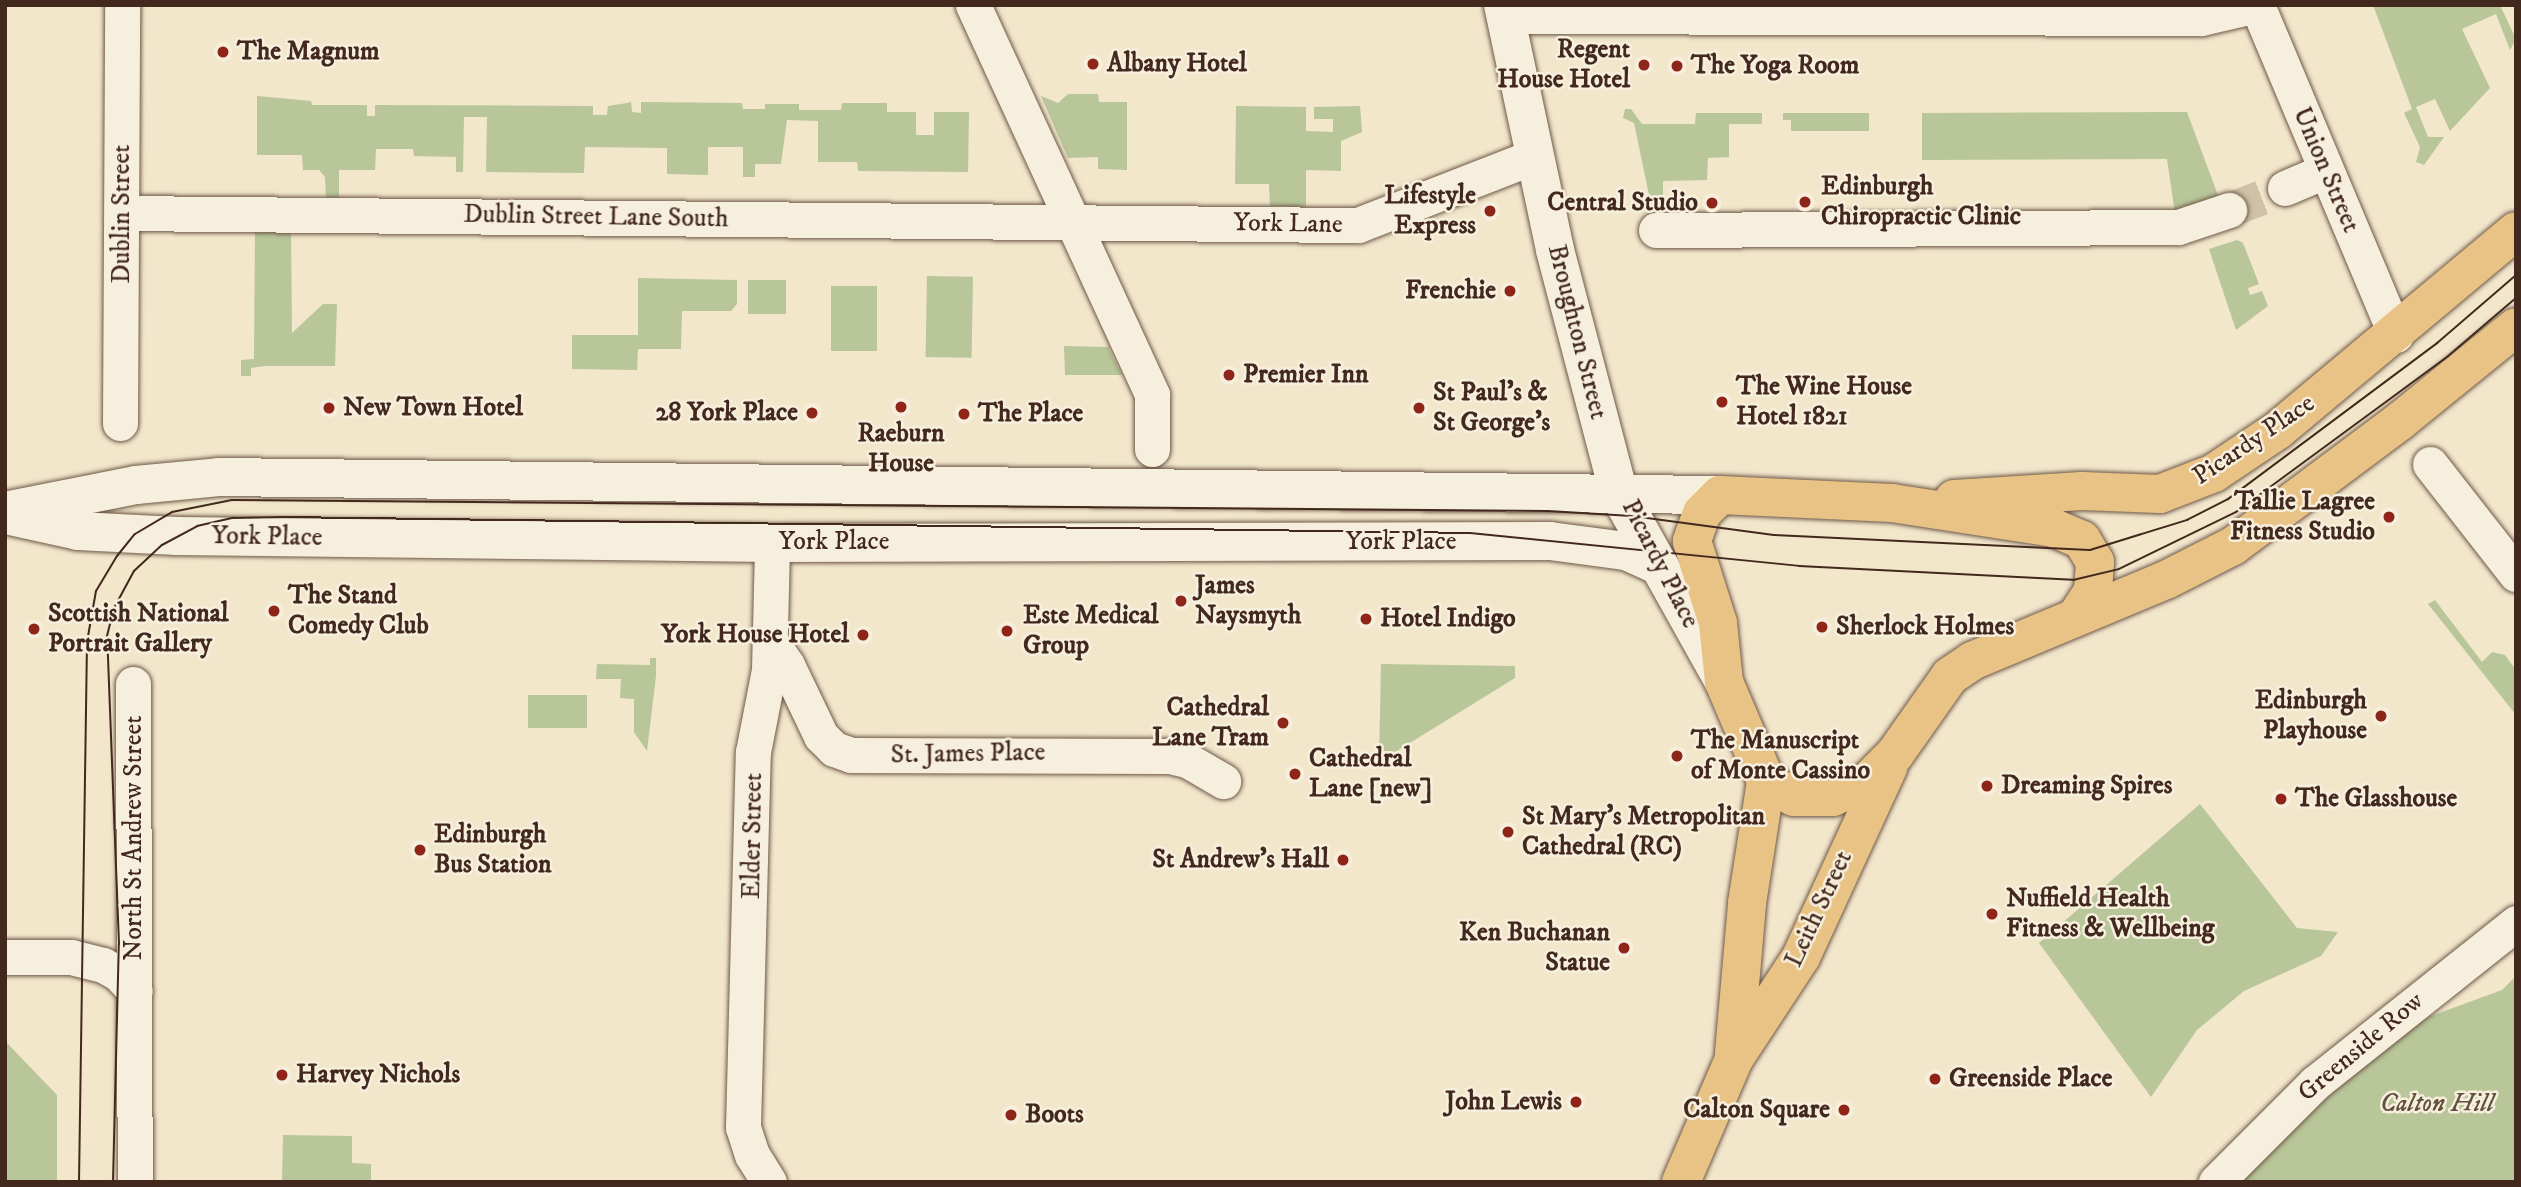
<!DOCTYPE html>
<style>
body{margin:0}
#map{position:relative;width:2521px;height:1187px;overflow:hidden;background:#f2e6cb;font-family:"IM FELL DW Pica",serif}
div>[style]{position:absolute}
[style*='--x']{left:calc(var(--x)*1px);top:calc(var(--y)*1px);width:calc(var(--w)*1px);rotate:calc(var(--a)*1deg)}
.green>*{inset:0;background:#b8c699;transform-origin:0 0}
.street-tunnel>*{height:35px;margin-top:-17.5px;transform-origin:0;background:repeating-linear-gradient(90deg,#cfc0a8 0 35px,transparent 0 53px)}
.roads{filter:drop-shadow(0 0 2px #6e5848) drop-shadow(0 0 2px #6e5848)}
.street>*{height:35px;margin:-17.5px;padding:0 17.5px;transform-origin:17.5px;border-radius:17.5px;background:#f7efdd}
.secondary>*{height:38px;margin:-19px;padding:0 19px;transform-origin:19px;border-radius:19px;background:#f7efdd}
.primary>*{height:38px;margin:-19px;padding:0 19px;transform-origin:19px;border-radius:19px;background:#e9c386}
.tram>*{height:2px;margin:-1px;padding:0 1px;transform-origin:1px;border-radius:1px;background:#42281d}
.dots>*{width:19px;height:19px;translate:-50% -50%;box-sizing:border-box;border:4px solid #f7efdd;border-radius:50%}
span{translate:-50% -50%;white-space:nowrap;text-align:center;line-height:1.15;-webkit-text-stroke:5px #f7efdd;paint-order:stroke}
.poi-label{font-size:26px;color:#42281d;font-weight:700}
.right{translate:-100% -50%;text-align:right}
.left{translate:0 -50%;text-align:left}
.street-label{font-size:26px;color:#42281d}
.park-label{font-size:26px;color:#60503c;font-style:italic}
.frame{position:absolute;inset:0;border:7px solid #42281d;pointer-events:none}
</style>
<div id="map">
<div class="green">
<i style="clip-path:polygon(2373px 5px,2500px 5px,2516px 39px,2510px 50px,2496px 14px,2462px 29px,2490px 88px,2450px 131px,2435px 99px,2416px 107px,2428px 137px,2444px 137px,2424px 165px,2416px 162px,2420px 147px,2404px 113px,2412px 109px)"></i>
<i style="clip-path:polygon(1068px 94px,1098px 94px,1099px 102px,1127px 102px,1127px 170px,1098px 169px,1098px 157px,1068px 158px,1041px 96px,1058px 103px)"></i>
<i style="clip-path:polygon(257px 96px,311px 101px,312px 105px,367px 105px,367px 116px,375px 116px,375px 105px,593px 106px,593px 115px,607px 115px,608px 106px,627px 103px,631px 102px,632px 112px,641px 113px,641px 102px,742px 103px,743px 109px,765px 109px,765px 104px,799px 104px,799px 110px,841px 110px,842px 103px,887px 103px,887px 112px,916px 112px,916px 135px,934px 135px,934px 112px,969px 112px,968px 172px,858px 171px,857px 162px,818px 162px,818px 121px,787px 120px,781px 164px,755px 164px,755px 177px,743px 177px,743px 147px,708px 147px,708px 175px,667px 174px,667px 148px,585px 147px,584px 173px,486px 172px,487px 117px,464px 117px,463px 172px,456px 172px,456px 157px,414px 156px,413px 149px,376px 149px,375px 170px,339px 170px,339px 198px,326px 199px,325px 177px,319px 170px,303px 170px,302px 155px,257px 155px)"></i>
<i style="clip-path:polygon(1236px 106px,1306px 107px,1306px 131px,1333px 132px,1333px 119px,1314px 119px,1314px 107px,1360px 106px,1362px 132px,1341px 141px,1341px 171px,1306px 170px,1306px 207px,1270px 206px,1269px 184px,1235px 184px)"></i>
<i style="clip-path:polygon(1625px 109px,1631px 109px,1642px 124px,1695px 124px,1696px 113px,1762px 113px,1762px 124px,1729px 124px,1729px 157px,1708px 158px,1707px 180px,1663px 181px,1663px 214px,1654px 219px,1634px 123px,1623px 118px)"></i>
<i style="clip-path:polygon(2187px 112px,2219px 198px,2175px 213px,2167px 159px,1922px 160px,1922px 113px)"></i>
<i style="clip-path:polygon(1783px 113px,1869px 113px,1869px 131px,1791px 131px,1791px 120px,1783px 120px)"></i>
<i style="clip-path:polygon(255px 229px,291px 229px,292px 333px,323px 304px,337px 304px,335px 366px,265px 366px,251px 368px,251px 376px,241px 376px,241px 360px,254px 359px)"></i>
<i style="clip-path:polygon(2237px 240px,2243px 243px,2259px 284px,2248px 288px,2250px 295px,2262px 291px,2268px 306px,2236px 330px,2209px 249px)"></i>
<i style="left:927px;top:276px;width:46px;height:81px;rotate:1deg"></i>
<i style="clip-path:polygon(638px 278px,737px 280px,737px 304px,731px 311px,682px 311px,681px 349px,638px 349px,637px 370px,572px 369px,572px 335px,638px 335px)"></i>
<i style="left:748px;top:280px;width:38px;height:34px"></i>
<i style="left:831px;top:286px;width:46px;height:65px"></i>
<i style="clip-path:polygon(1064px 346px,1108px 347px,1122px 375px,1065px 375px)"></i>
<i style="clip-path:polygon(2435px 600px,2482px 662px,2492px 652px,2505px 655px,2516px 670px,2516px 715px,2428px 604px)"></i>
<i style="clip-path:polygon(650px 658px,656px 658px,656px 676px,647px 751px,634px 732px,634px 699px,620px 698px,621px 679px,596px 679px,597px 664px,650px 665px)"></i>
<i style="clip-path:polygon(1381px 664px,1515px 666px,1515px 678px,1379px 762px)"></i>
<i style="left:528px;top:695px;width:59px;height:33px"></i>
<i style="clip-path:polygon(2200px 804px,2297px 928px,2338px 932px,2321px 956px,2244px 991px,2197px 1030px,2151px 1097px,2039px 943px)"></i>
<i style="clip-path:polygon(2516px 976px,2516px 1182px,2240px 1182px,2325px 1098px,2412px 1023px,2502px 990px)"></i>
<i style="clip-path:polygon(5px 1041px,57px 1095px,57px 1182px,5px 1182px)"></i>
<i style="clip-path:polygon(283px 1135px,352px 1136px,352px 1163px,371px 1164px,371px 1182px,282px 1182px)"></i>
</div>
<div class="street-tunnel">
<i style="--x:2229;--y:210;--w:60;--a:-21.4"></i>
</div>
<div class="roads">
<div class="street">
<i style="--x:973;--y:5;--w:429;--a:65.3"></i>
<i style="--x:1152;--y:395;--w:54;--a:90"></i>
<i style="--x:1506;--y:16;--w:695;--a:0.16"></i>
<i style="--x:2201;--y:18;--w:57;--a:-13.1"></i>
<i style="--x:2257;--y:5;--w:358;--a:67.2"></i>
<i style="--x:2285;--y:188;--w:43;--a:-23"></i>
<i style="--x:122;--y:213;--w:1236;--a:0.56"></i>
<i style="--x:1358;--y:225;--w:190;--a:-21.3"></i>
<i style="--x:1656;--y:230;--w:522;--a:-0.33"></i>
<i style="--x:2178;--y:227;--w:54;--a:-18.4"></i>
<i style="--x:120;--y:423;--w:418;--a:-89.7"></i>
<i style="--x:2430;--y:464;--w:140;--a:52"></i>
<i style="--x:771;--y:642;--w:28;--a:55"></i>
<i style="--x:787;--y:665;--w:79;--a:64.4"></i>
<i style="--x:821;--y:736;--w:18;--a:45"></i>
<i style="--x:834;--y:749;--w:18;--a:19"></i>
<i style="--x:851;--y:755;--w:318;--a:0.2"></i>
<i style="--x:1169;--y:756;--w:18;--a:13"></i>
<i style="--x:1187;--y:760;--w:42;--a:30.3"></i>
<i style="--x:133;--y:684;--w:498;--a:89.8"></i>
<i style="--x:5;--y:957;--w:66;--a:0"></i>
<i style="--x:71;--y:957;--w:33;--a:14"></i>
<i style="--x:103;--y:965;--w:18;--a:29"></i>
<i style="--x:119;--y:974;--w:23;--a:47"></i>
<i style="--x:769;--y:1182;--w:32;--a:-122"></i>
<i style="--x:752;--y:1155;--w:29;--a:-108"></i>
<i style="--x:743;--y:1127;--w:375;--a:-88.5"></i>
<i style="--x:753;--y:752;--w:84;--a:-79"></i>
<i style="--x:769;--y:670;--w:127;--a:-88.6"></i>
<i style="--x:2216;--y:1182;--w:140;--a:-45"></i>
<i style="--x:2315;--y:1083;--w:257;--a:-38.5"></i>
</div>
<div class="secondary">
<i style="--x:1503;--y:5;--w:250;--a:78"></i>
<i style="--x:1555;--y:250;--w:252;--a:75.3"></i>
<i style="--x:1619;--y:494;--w:215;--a:60.8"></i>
<i style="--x:5;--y:511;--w:134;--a:-11.2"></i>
<i style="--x:136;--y:485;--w:83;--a:-5.5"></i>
<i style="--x:219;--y:477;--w:1501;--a:0.69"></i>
<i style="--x:10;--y:516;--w:70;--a:12.4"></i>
<i style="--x:78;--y:531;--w:99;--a:2.9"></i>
<i style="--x:177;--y:536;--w:595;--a:0.67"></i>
<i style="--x:772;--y:543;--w:778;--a:-0.15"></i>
<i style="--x:1550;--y:541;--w:77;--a:7.5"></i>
<i style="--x:1626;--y:551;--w:37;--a:24"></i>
</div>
<div class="primary">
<i style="--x:1954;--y:499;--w:128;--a:-3.6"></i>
<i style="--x:2082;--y:491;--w:78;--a:2.2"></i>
<i style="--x:2160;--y:494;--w:58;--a:-21.3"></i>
<i style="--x:2214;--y:473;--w:77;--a:-33.9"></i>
<i style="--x:2278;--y:430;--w:310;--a:-39.9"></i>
<i style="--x:2076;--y:617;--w:31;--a:-57"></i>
<i style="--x:2093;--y:591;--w:29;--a:-86"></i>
<i style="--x:2095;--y:562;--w:26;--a:-121"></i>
<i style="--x:2082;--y:540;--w:30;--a:-157"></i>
<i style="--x:2054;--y:528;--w:164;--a:-171.2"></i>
<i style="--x:1892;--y:503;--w:172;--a:-177.3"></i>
<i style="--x:1720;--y:495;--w:25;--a:135"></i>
<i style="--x:1702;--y:513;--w:30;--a:110"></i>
<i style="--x:1692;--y:541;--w:86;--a:72.4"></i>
<i style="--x:1718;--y:623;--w:59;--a:84.2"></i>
<i style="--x:1724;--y:682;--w:108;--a:67"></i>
<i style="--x:1766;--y:781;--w:32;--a:30"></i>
<i style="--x:1794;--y:797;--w:39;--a:0"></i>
<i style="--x:1833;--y:797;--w:37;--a:-24"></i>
<i style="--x:1867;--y:782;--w:40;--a:-45"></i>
<i style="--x:1895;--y:754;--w:95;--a:-54.8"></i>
<i style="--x:1950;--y:676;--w:27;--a:-34"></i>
<i style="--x:1972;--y:661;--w:210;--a:-22.7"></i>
<i style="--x:2166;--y:580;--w:75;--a:-26.9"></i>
<i style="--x:2233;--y:546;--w:209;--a:-36.8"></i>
<i style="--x:2400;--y:421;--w:149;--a:-39"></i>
<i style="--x:1734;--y:1053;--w:151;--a:-85"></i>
<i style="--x:1747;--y:903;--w:123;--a:-81.1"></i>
<i style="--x:1681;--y:1182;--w:134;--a:-66.7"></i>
<i style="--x:1734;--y:1059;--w:122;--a:-56.7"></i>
<i style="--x:1801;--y:957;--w:210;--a:-65.3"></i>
</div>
</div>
<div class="tram">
<i style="--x:79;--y:1182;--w:540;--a:-89.15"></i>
<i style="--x:87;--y:642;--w:52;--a:-80"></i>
<i style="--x:96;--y:591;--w:41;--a:-59"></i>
<i style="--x:117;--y:556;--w:28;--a:-51"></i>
<i style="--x:135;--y:534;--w:43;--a:-30.7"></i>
<i style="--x:172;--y:512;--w:61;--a:-11.3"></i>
<i style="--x:232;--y:500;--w:1316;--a:0.48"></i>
<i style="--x:1548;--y:511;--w:84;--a:3.4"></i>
<i style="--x:1632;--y:516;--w:143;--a:7.6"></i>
<i style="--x:1774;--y:535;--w:316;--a:2.7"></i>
<i style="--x:2090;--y:550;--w:102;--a:-17.2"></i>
<i style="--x:2187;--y:520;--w:46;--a:-27.1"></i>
<i style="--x:2228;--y:499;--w:261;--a:-36.7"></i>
<i style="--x:2437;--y:343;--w:104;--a:-40.7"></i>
<i style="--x:113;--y:1182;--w:238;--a:-88.6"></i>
<i style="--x:119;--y:944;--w:308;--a:-92.2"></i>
<i style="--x:107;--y:636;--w:29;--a:-76"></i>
<i style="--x:114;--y:608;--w:42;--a:-61.6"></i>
<i style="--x:134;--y:571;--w:38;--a:-43"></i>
<i style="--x:162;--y:545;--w:40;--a:-28"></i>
<i style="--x:197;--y:526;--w:37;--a:-13"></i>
<i style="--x:233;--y:518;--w:51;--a:-1.1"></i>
<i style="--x:284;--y:517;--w:1186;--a:0.77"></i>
<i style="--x:1470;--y:533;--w:331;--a:5.7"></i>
<i style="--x:1799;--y:566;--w:274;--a:2.9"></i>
<i style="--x:2073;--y:580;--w:47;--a:-13.4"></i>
<i style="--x:2119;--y:569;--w:130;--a:-26"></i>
<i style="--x:2236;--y:512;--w:263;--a:-36.3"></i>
<i style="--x:2448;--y:356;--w:89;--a:-40.5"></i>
</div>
<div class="dots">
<i style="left:223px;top:52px;background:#8f2418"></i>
<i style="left:1093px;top:64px;background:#8f2418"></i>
<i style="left:1644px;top:65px;background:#8f2418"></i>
<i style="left:1677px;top:66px;background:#8f2418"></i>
<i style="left:1805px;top:202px;background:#8f2418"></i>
<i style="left:1712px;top:203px;background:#8f2418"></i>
<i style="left:1490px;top:211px;background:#8f2418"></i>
<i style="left:1510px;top:291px;background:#8f2418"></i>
<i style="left:1229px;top:375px;background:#8f2418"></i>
<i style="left:1722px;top:402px;background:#8f2418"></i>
<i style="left:901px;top:407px;background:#8f2418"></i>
<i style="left:329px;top:408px;background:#8f2418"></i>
<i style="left:1419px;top:408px;background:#8f2418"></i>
<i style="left:812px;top:413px;background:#8f2418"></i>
<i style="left:964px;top:414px;background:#8f2418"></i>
<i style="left:2389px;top:517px;background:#8f2418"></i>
<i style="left:1181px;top:601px;background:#8f2418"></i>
<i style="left:274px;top:611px;background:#8f2418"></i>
<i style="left:1366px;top:619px;background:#8f2418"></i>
<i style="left:1822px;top:627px;background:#8f2418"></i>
<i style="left:34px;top:629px;background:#8f2418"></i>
<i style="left:1007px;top:631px;background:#8f2418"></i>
<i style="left:863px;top:635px;background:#8f2418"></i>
<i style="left:2381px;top:716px;background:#8f2418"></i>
<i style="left:1283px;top:723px;background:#8f2418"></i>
<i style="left:1677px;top:756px;background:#8f2418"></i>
<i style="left:1295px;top:774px;background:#8f2418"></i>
<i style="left:1987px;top:786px;background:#8f2418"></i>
<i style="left:2281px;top:799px;background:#8f2418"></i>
<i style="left:1508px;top:832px;background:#8f2418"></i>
<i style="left:420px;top:850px;background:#8f2418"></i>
<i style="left:1343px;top:860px;background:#8f2418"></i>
<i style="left:1992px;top:914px;background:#8f2418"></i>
<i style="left:1624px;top:948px;background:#8f2418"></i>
<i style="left:282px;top:1075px;background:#8f2418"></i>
<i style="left:1935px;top:1079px;background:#8f2418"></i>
<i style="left:1576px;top:1102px;background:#8f2418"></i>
<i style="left:1844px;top:1110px;background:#8f2418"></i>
<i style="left:1011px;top:1115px;background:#8f2418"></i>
</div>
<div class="poi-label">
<span class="right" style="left:1630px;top:65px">Regent<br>House Hotel</span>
<span class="left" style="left:237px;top:52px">The Magnum</span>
<span class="left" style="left:1107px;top:64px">Albany Hotel</span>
<span class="left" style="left:1691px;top:66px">The Yoga Room</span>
<span class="left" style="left:1821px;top:202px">Edinburgh<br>Chiropractic Clinic</span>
<span class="right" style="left:1476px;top:211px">Lifestyle<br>Express</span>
<span class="right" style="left:1698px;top:203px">Central Studio</span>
<span class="right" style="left:1496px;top:291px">Frenchie</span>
<span class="left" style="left:1243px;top:375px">Premier Inn</span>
<span class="left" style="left:1736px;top:402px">The Wine House<br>Hotel 1821</span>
<span class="left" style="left:1433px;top:408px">St Paul's &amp;<br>St George's</span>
<span class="left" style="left:343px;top:408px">New Town Hotel</span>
<span class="right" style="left:798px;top:413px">28 York Place</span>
<span class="left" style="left:978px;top:414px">The Place</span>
<span style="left:901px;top:449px">Raeburn<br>House</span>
<span class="right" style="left:2375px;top:517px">Tallie Lagree<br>Fitness Studio</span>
<span class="left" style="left:1195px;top:601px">James<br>Naysmyth</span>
<span class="left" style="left:288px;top:611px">The Stand<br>Comedy Club</span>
<span class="left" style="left:48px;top:629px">Scottish National<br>Portrait Gallery</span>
<span class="left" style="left:1023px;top:631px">Este Medical<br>Group</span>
<span class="left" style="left:1380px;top:619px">Hotel Indigo</span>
<span class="left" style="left:1836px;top:627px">Sherlock Holmes</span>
<span class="right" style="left:849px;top:635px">York House Hotel</span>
<span class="right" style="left:2367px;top:716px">Edinburgh<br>Playhouse</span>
<span class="right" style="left:1269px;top:723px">Cathedral<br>Lane Tram</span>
<span class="left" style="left:1691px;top:756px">The Manuscript<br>of Monte Cassino</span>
<span class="left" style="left:1309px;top:774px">Cathedral<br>Lane [new]</span>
<span class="left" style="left:2001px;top:786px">Dreaming Spires</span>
<span class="left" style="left:2295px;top:799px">The Glasshouse</span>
<span class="left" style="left:1522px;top:832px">St Mary's Metropolitan<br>Cathedral (RC)</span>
<span class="left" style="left:434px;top:850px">Edinburgh<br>Bus Station</span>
<span class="right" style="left:1329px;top:860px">St Andrew's Hall</span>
<span class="left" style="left:2006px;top:914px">Nuffield Health<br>Fitness &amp; Wellbeing</span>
<span class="right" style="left:1610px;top:948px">Ken Buchanan<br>Statue</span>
<span class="left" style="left:296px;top:1075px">Harvey Nichols</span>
<span class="left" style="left:1949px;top:1079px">Greenside Place</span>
<span class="right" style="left:1562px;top:1102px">John Lewis</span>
<span class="right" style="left:1830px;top:1110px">Calton Square</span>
<span class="left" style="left:1025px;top:1115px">Boots</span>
</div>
<div class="street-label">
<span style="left:2326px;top:170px;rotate:67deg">Union Street</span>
<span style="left:122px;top:214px;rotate:-90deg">Dublin Street</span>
<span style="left:596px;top:217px;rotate:1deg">Dublin Street Lane South</span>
<span style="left:1288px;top:224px;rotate:1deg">York Lane</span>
<span style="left:1577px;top:332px;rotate:76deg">Broughton Street</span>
<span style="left:2254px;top:440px;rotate:-34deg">Picardy Place</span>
<span style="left:267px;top:537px;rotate:1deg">York Place</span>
<span style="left:834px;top:542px">York Place</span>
<span style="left:1401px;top:542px">York Place</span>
<span style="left:1660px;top:564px;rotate:63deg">Picardy Place</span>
<span style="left:968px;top:754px;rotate:-1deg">St. James Place</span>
<span style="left:753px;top:836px;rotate:-89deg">Elder Street</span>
<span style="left:134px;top:838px;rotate:-90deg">North St Andrew Street</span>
<span style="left:1819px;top:909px;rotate:-65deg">Leith Street</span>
<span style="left:2361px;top:1047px;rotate:-40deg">Greenside Row</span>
</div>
<div class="park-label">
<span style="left:2437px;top:1104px">Calton Hill</span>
</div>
<div class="frame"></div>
</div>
